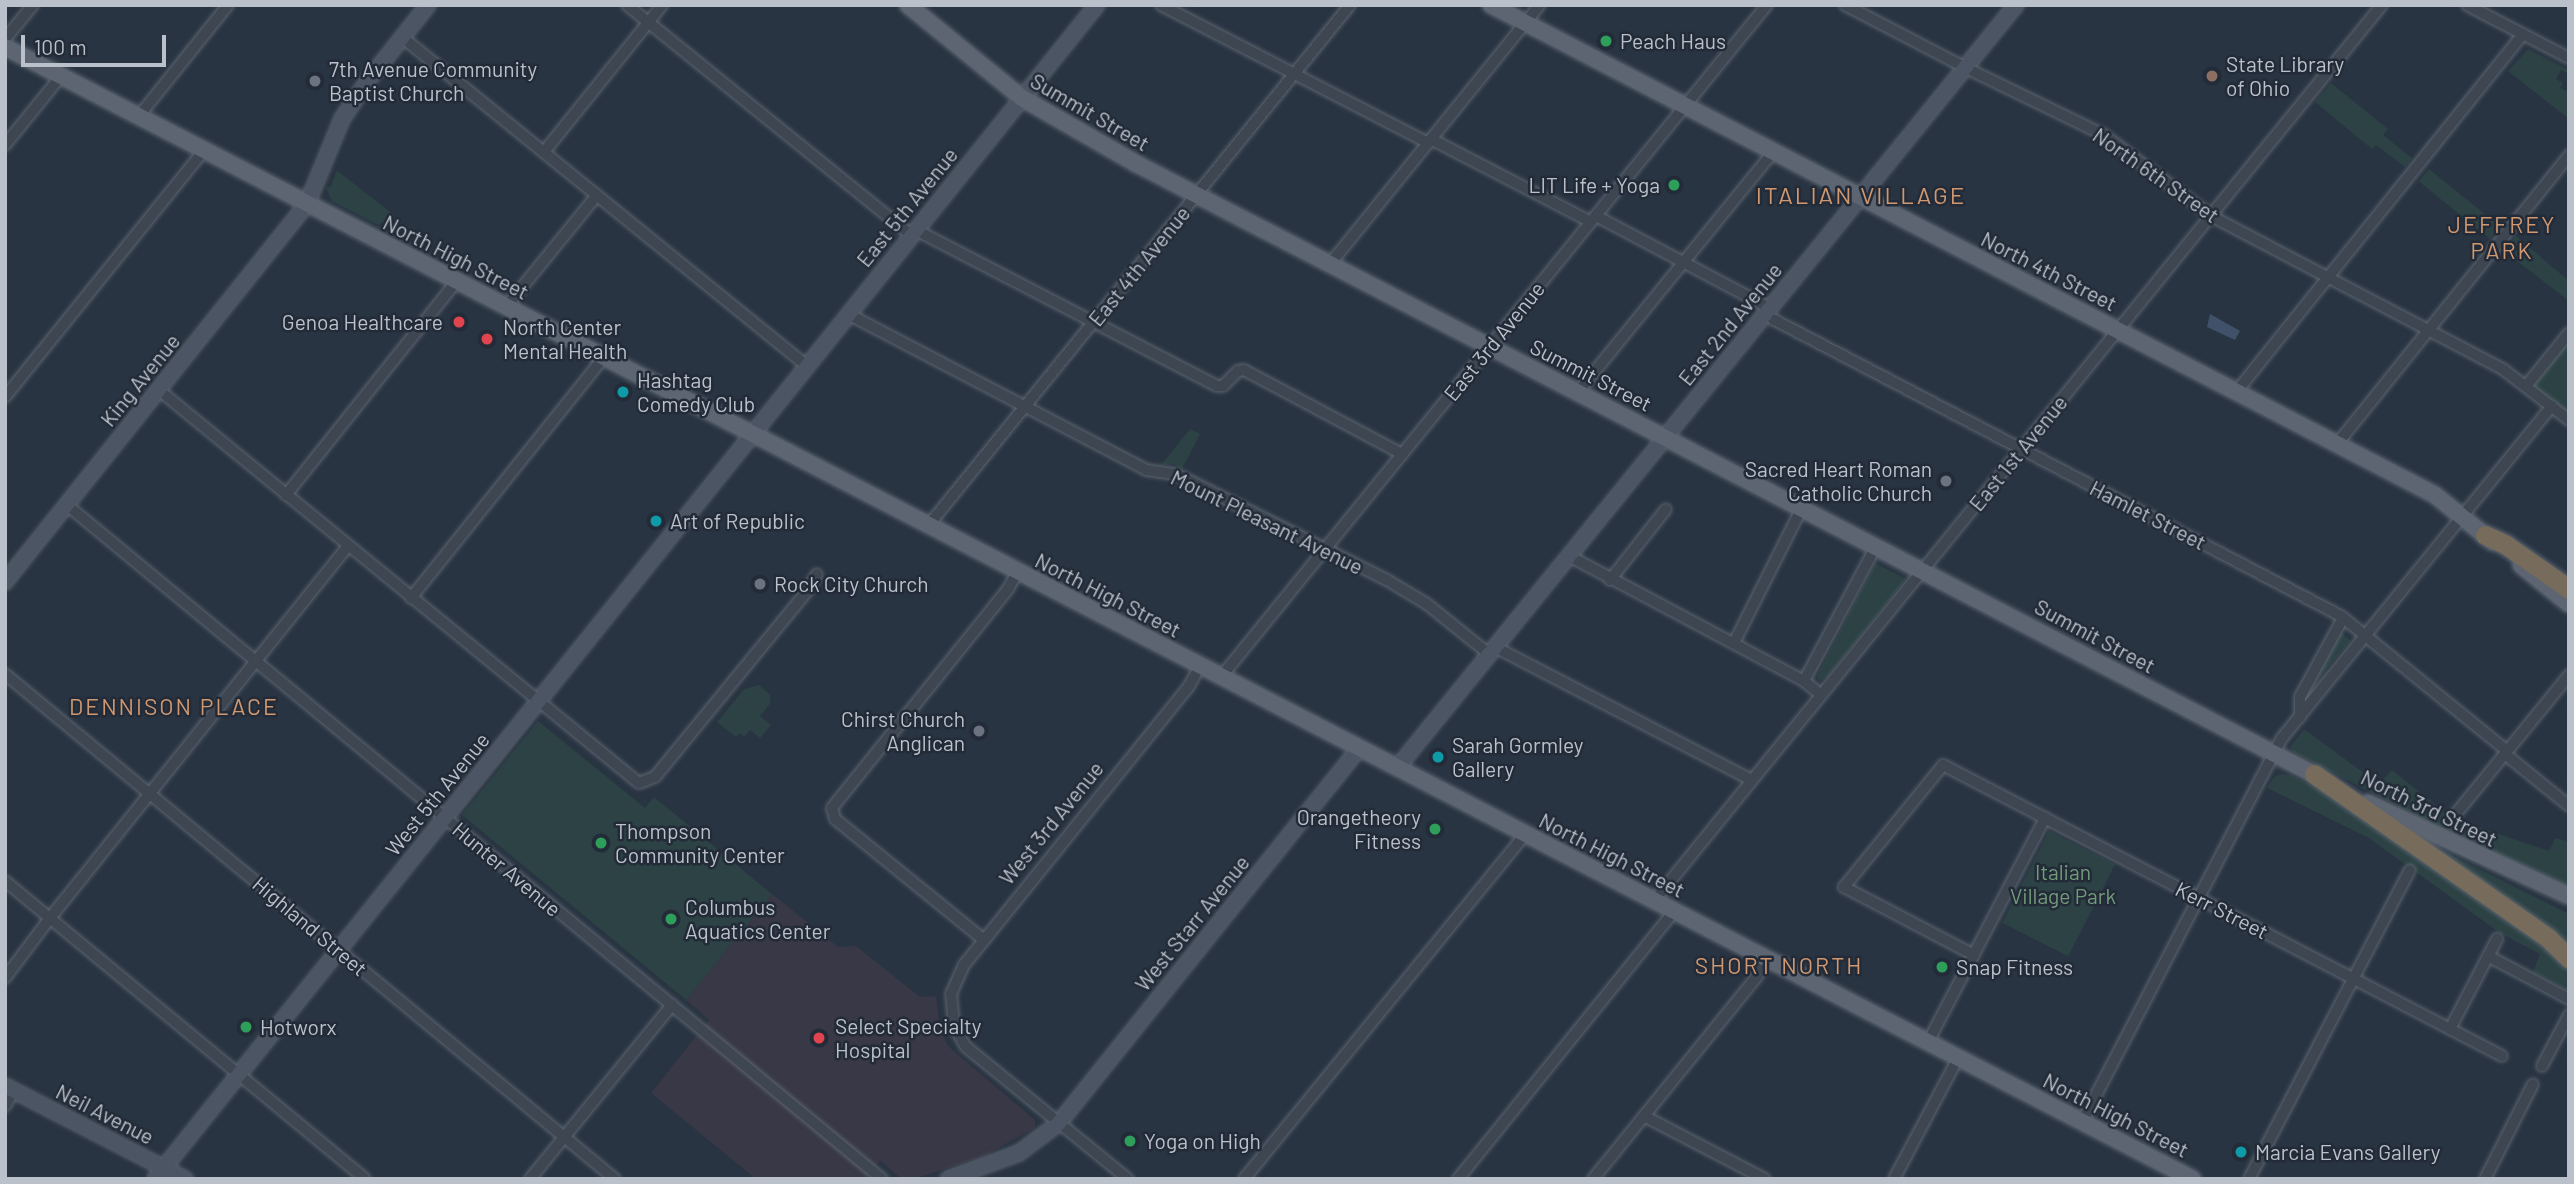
<!DOCTYPE html>
<style>
body{margin:0}
#map{position:relative;width:2574px;height:1184px;overflow:hidden;background:#293442;font-family:Barlow,sans-serif}
div>[style]{position:absolute}
[style*='--x']{left:calc(var(--x)*1px);top:calc(var(--y)*1px);width:calc(var(--w)*1px);rotate:calc(var(--a)*1deg)}
.medical>*{inset:0;background:#393846}
.green>*{inset:0;background:#2c4244;transform-origin:0 0}
.water>*{inset:0;background:#405269}
.roads{filter:drop-shadow(0 0 2px #5b646f) drop-shadow(0 0 2px #5b646f)}
.street>*{height:10px;margin:-5px;padding:0 5px;transform-origin:5px;border-radius:5px;background:#3d4651}
.secondary>*{height:14px;margin:-7px;padding:0 7px;transform-origin:7px;border-radius:7px;background:#4c5564}
.primary>*{height:16px;margin:-8px;padding:0 8px;transform-origin:8px;border-radius:8px;background:#5c6571}
.highway>*{height:19px;margin:-9.5px;padding:0 9.5px;transform-origin:9.5px;border-radius:9.5px;background:#776b5b}
.dots>*{width:19px;height:19px;translate:-50% -50%;box-sizing:border-box;border:4px solid #222b37;border-radius:50%}
span{translate:-50% -50%;white-space:nowrap;text-align:center;line-height:1.15;-webkit-text-stroke:5px #222b37;paint-order:stroke}
.poi-label{font-size:21px;color:#bac1cb}
.left{translate:0 -50%;text-align:left}
.right{translate:-100% -50%;text-align:right}
.street-label{font-size:21px;color:#bac1cb}
.park-label{font-size:21px;color:#739a7b}
.neighbourhood-label{font-size:23px;color:#cf9871;letter-spacing:2px}
.quarter-label{font-size:24px;color:#cf9871;letter-spacing:2px}
.frame{position:absolute;inset:0;border:7px solid #bac1cb;pointer-events:none}
.scale{position:absolute;left:21px;top:35px;width:145px;height:32px;box-sizing:border-box;border:4px solid #bac1cb;border-top:0;padding-left:9px;font-size:21px;line-height:24px;white-space:nowrap;color:#bac1cb;-webkit-text-stroke:5px #222b37;paint-order:stroke}
</style>
<div id="map">
<div class="medical">
<i style="clip-path:polygon(772px 894px,838px 947px,856px 946px,920px 997px,936px 996px,940px 1030px,948px 1046px,1035px 1120px,1035px 1128px,982px 1157px,913px 1179px,902px 1179px,880px 1161px,865px 1179px,756px 1179px,651px 1093px,709px 1020px,686px 1000px)"></i>
</div>
<div class="green">
<i style="clip-path:polygon(2528px 49px,2569px 70px,2566px 73px,2561px 70px,2556px 79px,2563px 83px,2560px 88px,2569px 92px,2569px 119px,2508px 71px)"></i>
<i style="clip-path:polygon(2331px 83px,2388px 129px,2383px 135px,2412px 158px,2405px 167px,2376px 145px,2372px 149px,2315px 102px)"></i>
<i style="left:2429px;top:169px;width:91px;height:16px;rotate:39deg"></i>
<i style="clip-path:polygon(337px 170px,339px 172px,394px 215px,378px 225px,332px 201px,326px 188px,331px 186px)"></i>
<i style="clip-path:polygon(2516px 236px,2569px 281px,2569px 301px,2504px 251px)"></i>
<i style="clip-path:polygon(2569px 333px,2569px 420px,2527px 385px)"></i>
<i style="clip-path:polygon(1190px 429px,1200px 434px,1182px 469px,1174px 464px,1161px 465px)"></i>
<i style="clip-path:polygon(1875px 563px,1906px 579px,1827px 677px,1819px 681px,1817px 676px)"></i>
<i style="clip-path:polygon(2341px 632px,2351px 641px,2316px 681px,2315px 679px)"></i>
<i style="clip-path:polygon(759px 685px,770px 695px,770px 704px,760px 716px,771px 725px,760px 738px,750px 730px,744px 737px,740px 733px,736px 737px,717px 722px,744px 689px)"></i>
<i style="clip-path:polygon(538px 721px,645px 808px,654px 797px,772px 894px,686px 1000px,462px 815px)"></i>
<i style="clip-path:polygon(2304px 729px,2379px 784px,2392px 770px,2447px 814px,2466px 823px,2549px 851px,2555px 838px,2569px 842px,2569px 888px,2471px 844px,2293px 752px,2290px 747px)"></i>
<i style="clip-path:polygon(2281px 774px,2291px 775px,2329px 795px,2540px 943px,2569px 970px,2569px 991px,2533px 972px,2540px 954px,2500px 933px,2369px 838px,2267px 788px,2274px 777px)"></i>
<i style="left:2049px;top:831px;width:74px;height:103px;rotate:27deg"></i>
<i style="clip-path:polygon(2426px 842px,2569px 914px,2569px 949px)"></i>
</div>
<div class="water">
<i style="clip-path:polygon(2210px 314px,2240px 331px,2235px 340px,2207px 327px)"></i>
</div>
<div class="roads">
<div class="street">
<i style="--x:627;--y:5;--w:365;--a:39"></i>
<i style="--x:1161;--y:5;--w:301;--a:27.3"></i>
<i style="--x:1845;--y:5;--w:136;--a:27.5"></i>
<i style="--x:1966;--y:68;--w:153;--a:25.9"></i>
<i style="--x:2104;--y:135;--w:134;--a:37.1"></i>
<i style="--x:2211;--y:216;--w:331;--a:27.7"></i>
<i style="--x:2504;--y:370;--w:82;--a:37.6"></i>
<i style="--x:2467;--y:5;--w:115;--a:27.5"></i>
<i style="--x:402;--y:37;--w:522;--a:39.09"></i>
<i style="--x:5;--y:39;--w:44;--a:-50.5"></i>
<i style="--x:139;--y:116;--w:142;--a:-51.3"></i>
<i style="--x:1431;--y:139;--w:180;--a:27.4"></i>
<i style="--x:5;--y:145;--w:89;--a:-50.9"></i>
<i style="--x:544;--y:152;--w:189;--a:-51.2"></i>
<i style="--x:1596;--y:216;--w:197;--a:27.9"></i>
<i style="--x:916;--y:230;--w:339;--a:27.4"></i>
<i style="--x:1217;--y:386;--w:6;--a:0"></i>
<i style="--x:1223;--y:386;--w:21;--a:-45"></i>
<i style="--x:1238;--y:371;--w:6;--a:-9"></i>
<i style="--x:1244;--y:370;--w:179;--a:28"></i>
<i style="--x:1330;--y:264;--w:333;--a:-51"></i>
<i style="--x:506;--y:307;--w:144;--a:-50.9"></i>
<i style="--x:848;--y:314;--w:336;--a:27.6"></i>
<i style="--x:1146;--y:470;--w:30;--a:8"></i>
<i style="--x:1176;--y:474;--w:236;--a:26.7"></i>
<i style="--x:1387;--y:580;--w:47;--a:31"></i>
<i style="--x:1427;--y:604;--w:80;--a:38.9"></i>
<i style="--x:1765;--y:315;--w:650;--a:27.59"></i>
<i style="--x:2341;--y:616;--w:214;--a:39.1"></i>
<i style="--x:2527;--y:385;--w:67;--a:-51.1"></i>
<i style="--x:159;--y:390;--w:620;--a:39.31"></i>
<i style="--x:639;--y:783;--w:17;--a:-21"></i>
<i style="--x:655;--y:777;--w:242;--a:-50.7"></i>
<i style="--x:808;--y:590;--w:18;--a:-61"></i>
<i style="--x:2237;--y:391;--w:457;--a:-51.3"></i>
<i style="--x:1578;--y:392;--w:309;--a:-50.9"></i>
<i style="--x:5;--y:397;--w:317;--a:-51.1"></i>
<i style="--x:2337;--y:444;--w:371;--a:-51.2"></i>
<i style="--x:286;--y:495;--w:274;--a:-51.4"></i>
<i style="--x:67;--y:505;--w:1058;--a:39.59"></i>
<i style="--x:928;--y:526;--w:670;--a:-50.99"></i>
<i style="--x:1569;--y:556;--w:266;--a:28"></i>
<i style="--x:1804;--y:681;--w:22;--a:39"></i>
<i style="--x:1610;--y:580;--w:90;--a:-51.7"></i>
<i style="--x:411;--y:598;--w:309;--a:-51.3"></i>
<i style="--x:1734;--y:643;--w:151;--a:-63.3"></i>
<i style="--x:1495;--y:647;--w:289;--a:27.4"></i>
<i style="--x:5;--y:674;--w:792;--a:39.62"></i>
<i style="--x:1221;--y:677;--w:866;--a:-50.91"></i>
<i style="--x:1804;--y:681;--w:153;--a:-61.9"></i>
<i style="--x:2300;--y:717;--w:20;--a:-90"></i>
<i style="--x:2300;--y:697;--w:90;--a:-61.4"></i>
<i style="--x:2505;--y:754;--w:82;--a:39.1"></i>
<i style="--x:2455;--y:815;--w:181;--a:-50.8"></i>
<i style="--x:5;--y:881;--w:467;--a:39.6"></i>
<i style="--x:1654;--y:901;--w:1154;--a:-50.91"></i>
<i style="--x:984;--y:940;--w:192;--a:-140.9"></i>
<i style="--x:835;--y:819;--w:11;--a:-105"></i>
<i style="--x:832;--y:808;--w:281;--a:-51.2"></i>
<i style="--x:1008;--y:589;--w:18;--a:-61"></i>
<i style="--x:1974;--y:955;--w:147;--a:-152.4"></i>
<i style="--x:1844;--y:887;--w:157;--a:-50.9"></i>
<i style="--x:1943;--y:765;--w:630;--a:27.5"></i>
<i style="--x:2488;--y:956;--w:92;--a:28"></i>
<i style="--x:5;--y:978;--w:75;--a:-53.1"></i>
<i style="--x:50;--y:918;--w:477;--a:-51.3"></i>
<i style="--x:2450;--y:1029;--w:102;--a:-62.4"></i>
<i style="--x:1928;--y:1042;--w:253;--a:-62.4"></i>
<i style="--x:2542;--y:1066;--w:58;--a:-62.1"></i>
<i style="--x:5;--y:1106;--w:18;--a:-61"></i>
<i style="--x:1644;--y:1116;--w:136;--a:27.5"></i>
<i style="--x:2082;--y:1122;--w:433;--a:-62.5"></i>
<i style="--x:2282;--y:738;--w:428;--a:-50.9"></i>
<i style="--x:530;--y:1179;--w:225;--a:-50.8"></i>
<i style="--x:1128;--y:1179;--w:209;--a:-140.8"></i>
<i style="--x:966;--y:1047;--w:24;--a:-120"></i>
<i style="--x:954;--y:1026;--w:32;--a:-95"></i>
<i style="--x:951;--y:994;--w:32;--a:-66"></i>
<i style="--x:964;--y:965;--w:358;--a:-51.1"></i>
<i style="--x:1189;--y:686;--w:23;--a:-61"></i>
<i style="--x:1244;--y:1179;--w:445;--a:-50.8"></i>
<i style="--x:1458;--y:1179;--w:344;--a:-51.1"></i>
<i style="--x:1593;--y:1179;--w:259;--a:-51"></i>
<i style="--x:1756;--y:978;--w:22;--a:-60"></i>
<i style="--x:1894;--y:1179;--w:137;--a:-62.1"></i>
<i style="--x:2249;--y:1179;--w:348;--a:-62.5"></i>
<i style="--x:2485;--y:1179;--w:106;--a:-63.2"></i>
</div>
<div class="secondary">
<i style="--x:5;--y:582;--w:484;--a:-51.4"></i>
<i style="--x:307;--y:204;--w:92;--a:-67.6"></i>
<i style="--x:342;--y:119;--w:48;--a:-56"></i>
<i style="--x:369;--y:79;--w:95;--a:-51.4"></i>
<i style="--x:1397;--y:768;--w:983;--a:-50.95"></i>
<i style="--x:5;--y:1086;--w:203;--a:27.3"></i>
<i style="--x:155;--y:1179;--w:1505;--a:-51.26"></i>
<i style="--x:948;--y:1179;--w:76;--a:-20.1"></i>
<i style="--x:1019;--y:1153;--w:50;--a:-36.9"></i>
<i style="--x:1059;--y:1123;--w:479;--a:-51.3"></i>
</div>
<div class="primary">
<i style="--x:908;--y:5;--w:147;--a:39.2"></i>
<i style="--x:1022;--y:98;--w:133;--a:29.9"></i>
<i style="--x:1137;--y:164;--w:1336;--a:27.41"></i>
<i style="--x:1491;--y:5;--w:1064;--a:27.43"></i>
<i style="--x:2435;--y:495;--w:75;--a:39"></i>
<i style="--x:5;--y:47;--w:2463;--a:27.36"></i>
<i style="--x:2521;--y:565;--w:62;--a:39.1"></i>
<i style="--x:2368;--y:803;--w:221;--a:24.8"></i>
</div>
<div class="highway">
<i style="--x:2485;--y:535;--w:23;--a:25"></i>
<i style="--x:2506;--y:545;--w:77;--a:34.9"></i>
<i style="--x:2314;--y:774;--w:286;--a:35"></i>
<i style="--x:2548;--y:938;--w:29;--a:44"></i>
</div>
</div>
<div class="dots">
<i style="left:1606px;top:41px;background:#2e9e5b"></i>
<i style="left:2212px;top:76px;background:#8d6e63"></i>
<i style="left:315px;top:81px;background:#6b7280"></i>
<i style="left:1674px;top:185px;background:#2e9e5b"></i>
<i style="left:459px;top:322px;background:#e0444e"></i>
<i style="left:487px;top:339px;background:#e0444e"></i>
<i style="left:623px;top:392px;background:#0f9aa8"></i>
<i style="left:1946px;top:481px;background:#6b7280"></i>
<i style="left:656px;top:521px;background:#0f9aa8"></i>
<i style="left:760px;top:584px;background:#6b7280"></i>
<i style="left:979px;top:731px;background:#6b7280"></i>
<i style="left:1438px;top:757px;background:#0f9aa8"></i>
<i style="left:1435px;top:829px;background:#2e9e5b"></i>
<i style="left:601px;top:843px;background:#2e9e5b"></i>
<i style="left:671px;top:919px;background:#2e9e5b"></i>
<i style="left:1942px;top:967px;background:#2e9e5b"></i>
<i style="left:246px;top:1027px;background:#2e9e5b"></i>
<i style="left:819px;top:1038px;background:#e0444e"></i>
<i style="left:1130px;top:1141px;background:#2e9e5b"></i>
<i style="left:2241px;top:1152px;background:#0f9aa8"></i>
</div>
<div class="poi-label">
<span class="left" style="left:1620px;top:41px">Peach Haus</span>
<span class="left" style="left:2226px;top:76px">State Library<br>of Ohio</span>
<span class="left" style="left:329px;top:81px">7th Avenue Community<br>Baptist Church</span>
<span class="right" style="left:1660px;top:185px">LIT Life + Yoga</span>
<span class="right" style="left:443px;top:322px">Genoa Healthcare</span>
<span class="left" style="left:503px;top:339px">North Center<br>Mental Health</span>
<span class="left" style="left:637px;top:392px">Hashtag<br>Comedy Club</span>
<span class="right" style="left:1932px;top:481px">Sacred Heart Roman<br>Catholic Church</span>
<span class="left" style="left:670px;top:521px">Art of Republic</span>
<span class="left" style="left:774px;top:584px">Rock City Church</span>
<span class="right" style="left:965px;top:731px">Chirst Church<br>Anglican</span>
<span class="left" style="left:1452px;top:757px">Sarah Gormley<br>Gallery</span>
<span class="right" style="left:1421px;top:829px">Orangetheory<br>Fitness</span>
<span class="left" style="left:615px;top:843px">Thompson<br>Community Center</span>
<span class="left" style="left:685px;top:919px">Columbus<br>Aquatics Center</span>
<span class="left" style="left:1956px;top:967px">Snap Fitness</span>
<span class="left" style="left:835px;top:1038px">Select Specialty<br>Hospital</span>
<span class="left" style="left:260px;top:1027px">Hotworx</span>
<span class="left" style="left:1144px;top:1141px">Yoga on High</span>
<span class="left" style="left:2255px;top:1152px">Marcia Evans Gallery</span>
</div>
<div class="street-label">
<span style="left:1090px;top:112px;rotate:30deg">Summit Street</span>
<span style="left:2156px;top:175px;rotate:35deg">North 6th Street</span>
<span style="left:907px;top:207px;rotate:-51deg">East 5th Avenue</span>
<span style="left:456px;top:257px;rotate:27deg">North High Street</span>
<span style="left:1139px;top:266px;rotate:-51deg">East 4th Avenue</span>
<span style="left:2049px;top:271px;rotate:27deg">North 4th Street</span>
<span style="left:1730px;top:324px;rotate:-51deg">East 2nd Avenue</span>
<span style="left:1494px;top:341px;rotate:-51deg">East 3rd Avenue</span>
<span style="left:1591px;top:375px;rotate:27deg">Summit Street</span>
<span style="left:140px;top:380px;rotate:-51deg">King Avenue</span>
<span style="left:2018px;top:453px;rotate:-51deg">East 1st Avenue</span>
<span style="left:2148px;top:515px;rotate:27deg">Hamlet Street</span>
<span style="left:1267px;top:522px;rotate:26deg">Mount Pleasant Avenue</span>
<span style="left:1108px;top:595px;rotate:27deg">North High Street</span>
<span style="left:2095px;top:636px;rotate:28deg">Summit Street</span>
<span style="left:437px;top:794px;rotate:-51deg">West 5th Avenue</span>
<span style="left:2429px;top:808px;rotate:26deg">North 3rd Street</span>
<span style="left:1051px;top:823px;rotate:-51deg">West 3rd Avenue</span>
<span style="left:1612px;top:855px;rotate:27deg">North High Street</span>
<span style="left:507px;top:869px;rotate:40deg">Hunter Avenue</span>
<span style="left:2222px;top:910px;rotate:27deg">Kerr Street</span>
<span style="left:1192px;top:923px;rotate:-51deg">West Starr Avenue</span>
<span style="left:310px;top:926px;rotate:40deg">Highland Street</span>
<span style="left:105px;top:1114px;rotate:27deg">Neil Avenue</span>
<span style="left:2116px;top:1115px;rotate:27deg">North High Street</span>
</div>
<div class="park-label">
<span style="left:2063px;top:884px">Italian<br>Village Park</span>
</div>
<div class="neighbourhood-label">
<span style="left:2502px;top:237px">JEFFREY<br>PARK</span>
<span style="left:174px;top:706px">DENNISON PLACE</span>
<span style="left:1779px;top:965px">SHORT NORTH</span>
</div>
<div class="quarter-label">
<span style="left:1861px;top:195px">ITALIAN VILLAGE</span>
</div>
<div class="frame"></div>
<div class="scale">100 m</div>
</div>
